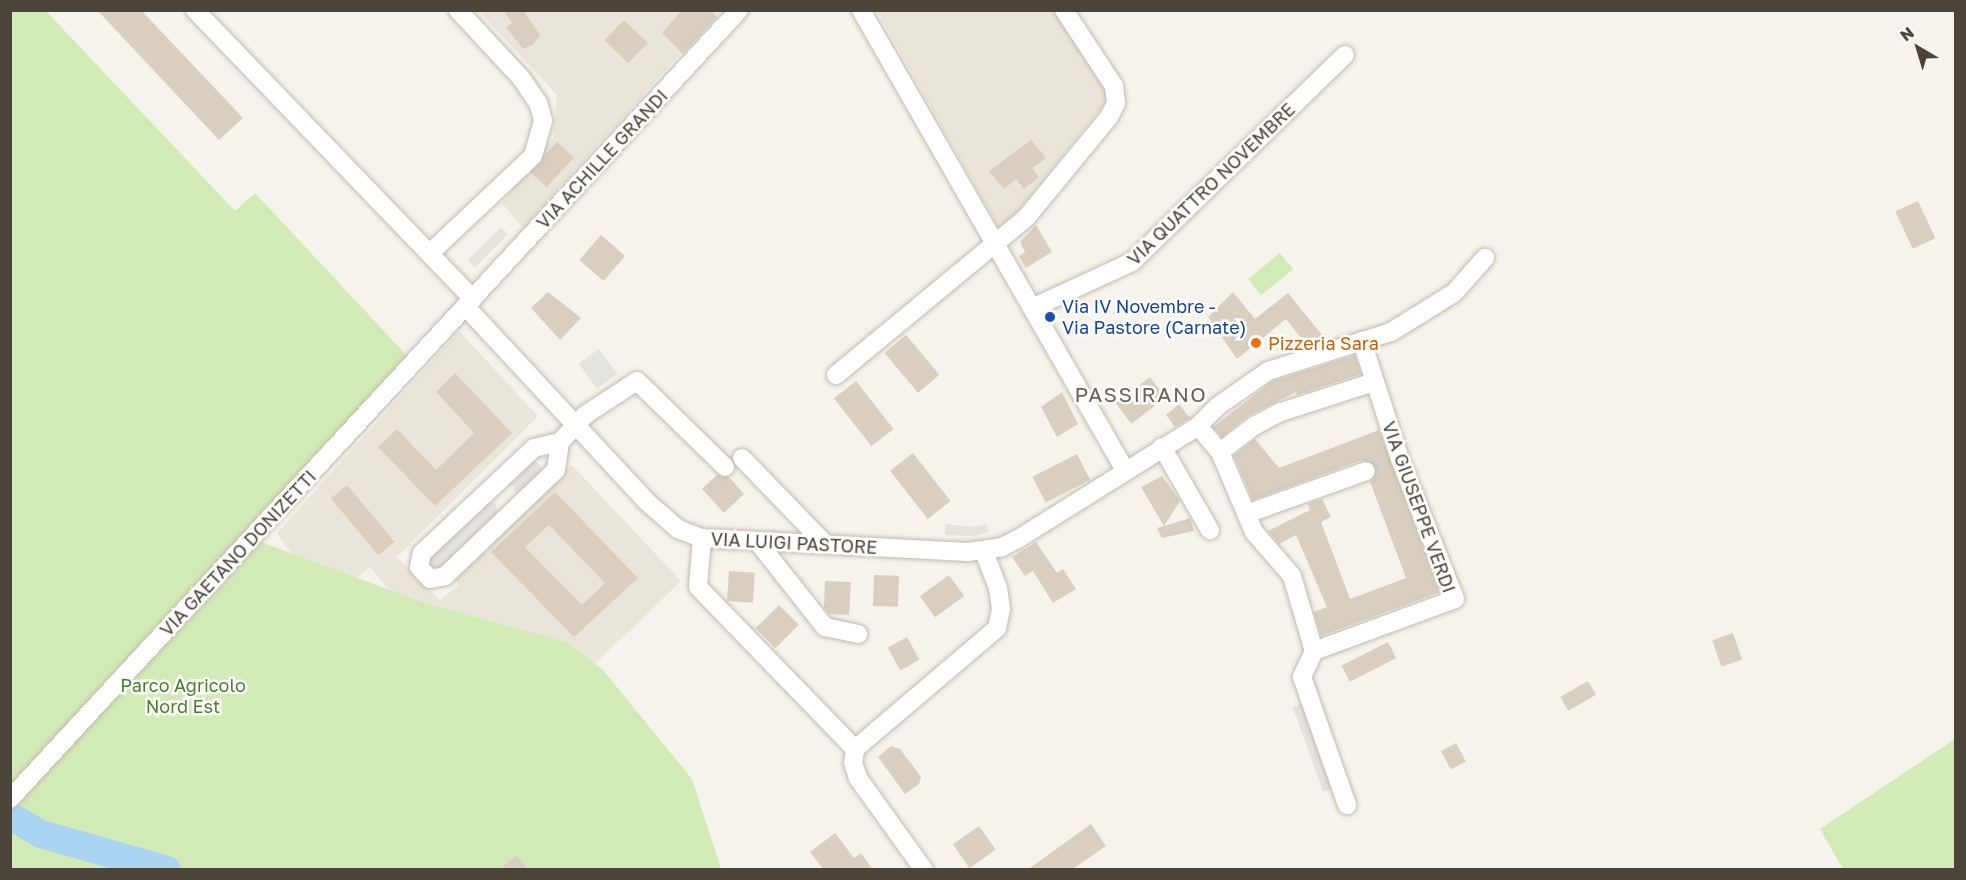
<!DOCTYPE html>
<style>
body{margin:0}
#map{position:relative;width:1966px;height:880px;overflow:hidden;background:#f6f3ec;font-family:"Golos Text",sans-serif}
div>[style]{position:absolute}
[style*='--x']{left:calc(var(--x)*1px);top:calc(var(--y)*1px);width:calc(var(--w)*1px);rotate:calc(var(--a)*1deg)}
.residential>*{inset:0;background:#eae5da}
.green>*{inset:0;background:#d2eab5;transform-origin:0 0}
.parking>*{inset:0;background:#e5e3e0;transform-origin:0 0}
.river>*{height:28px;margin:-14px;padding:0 14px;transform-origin:14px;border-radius:14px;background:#a9d4f2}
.building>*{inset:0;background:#d8cfc1;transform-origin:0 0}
.street-tunnel>*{height:18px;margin-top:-9px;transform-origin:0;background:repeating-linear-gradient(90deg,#d4d0c8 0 18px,transparent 0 27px)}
.roads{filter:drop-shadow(0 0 2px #c2bbae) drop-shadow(0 0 2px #c2bbae)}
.street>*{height:18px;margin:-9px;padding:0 9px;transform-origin:9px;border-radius:9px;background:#fff}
.dots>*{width:16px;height:16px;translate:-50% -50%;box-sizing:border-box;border:3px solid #fff;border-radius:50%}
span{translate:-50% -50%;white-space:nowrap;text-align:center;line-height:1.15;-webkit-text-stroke:5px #fff;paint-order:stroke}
.street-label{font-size:18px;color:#4b4439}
.transit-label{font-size:18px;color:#164399}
.left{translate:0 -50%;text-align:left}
.food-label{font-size:18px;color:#c56008}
.park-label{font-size:18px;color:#4a7f2a}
.quarter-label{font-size:21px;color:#6e6250;letter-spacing:1.5px}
.frame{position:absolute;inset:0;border:12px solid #4b4439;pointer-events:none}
.north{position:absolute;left:1888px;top:18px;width:60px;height:60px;-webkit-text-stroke:4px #fff;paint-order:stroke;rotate:322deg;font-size:16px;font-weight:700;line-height:24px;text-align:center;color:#4b4439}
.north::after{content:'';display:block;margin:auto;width:21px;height:27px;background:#4b4439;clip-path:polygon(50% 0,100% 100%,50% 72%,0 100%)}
</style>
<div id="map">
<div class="residential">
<i style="clip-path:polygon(479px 11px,719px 11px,523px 228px,502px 203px,553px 138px,557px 95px)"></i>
<i style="clip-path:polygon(877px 11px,1059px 11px,1110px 97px,1001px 232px)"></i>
<i style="clip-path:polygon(459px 331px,538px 416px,397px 557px,440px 600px,459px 585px,453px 575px,572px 465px,681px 581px,514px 742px,370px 567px,335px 597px,286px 547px,277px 533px)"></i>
</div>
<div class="green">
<i style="clip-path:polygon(10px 11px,46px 11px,235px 211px,255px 193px,410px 359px,253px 539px,424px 603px,567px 642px,603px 670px,692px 779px,721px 869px,11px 869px)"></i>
<i style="left:1280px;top:253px;width:21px;height:41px;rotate:51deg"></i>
<i style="clip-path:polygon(1955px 739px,1955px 869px,1843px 869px,1820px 829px)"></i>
</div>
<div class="parking">
<i style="left:501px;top:227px;width:10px;height:47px;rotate:45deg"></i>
<i style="left:599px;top:349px;width:31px;height:25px;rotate:54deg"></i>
<i style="clip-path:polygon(530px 454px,543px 470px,519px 491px,513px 491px,514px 486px,508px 485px,509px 474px)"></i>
<i style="clip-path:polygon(490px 496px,491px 503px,496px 503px,497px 512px,438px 570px,428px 566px,427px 552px)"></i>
<i style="clip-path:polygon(945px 524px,973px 527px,986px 524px,989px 532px,974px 536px,945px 535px)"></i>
<i style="left:1301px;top:704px;width:90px;height:9px;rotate:70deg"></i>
</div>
<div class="river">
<i style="--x:10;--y:816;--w:36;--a:30"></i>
<i style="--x:41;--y:834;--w:131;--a:15.9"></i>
</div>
<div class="building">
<i style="clip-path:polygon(97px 10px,141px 10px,243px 118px,219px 140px)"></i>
<i style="clip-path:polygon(503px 10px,523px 10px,540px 35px,533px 45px,523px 49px,506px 27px,512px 23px)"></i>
<i style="clip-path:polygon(682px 10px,710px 10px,717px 17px,683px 54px,662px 33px)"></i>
<i style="left:624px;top:20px;width:33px;height:28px;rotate:44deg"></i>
<i style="clip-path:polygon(1031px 140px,1046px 158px,1032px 168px,1039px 177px,1024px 189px,1016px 179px,1004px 189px,989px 171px)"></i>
<i style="left:557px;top:142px;width:23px;height:40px;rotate:43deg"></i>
<i style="left:1918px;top:201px;width:41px;height:25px;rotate:65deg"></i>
<i style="clip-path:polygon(1036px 225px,1052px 252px,1026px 268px,1019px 256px,1025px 252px,1020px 242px)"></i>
<i style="left:601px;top:235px;width:32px;height:33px;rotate:41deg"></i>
<i style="clip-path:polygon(548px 292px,581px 318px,560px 340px,531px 308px)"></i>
<i style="clip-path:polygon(1233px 292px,1255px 319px,1288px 293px,1327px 341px,1308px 347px,1286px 319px,1237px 359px,1208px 317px)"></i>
<i style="left:906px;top:335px;width:52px;height:28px;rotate:50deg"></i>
<i style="clip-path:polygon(1355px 355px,1361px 374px,1297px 395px,1296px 392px,1248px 416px,1222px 437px,1213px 427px,1273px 381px)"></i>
<i style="clip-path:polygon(455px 373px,512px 433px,435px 506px,378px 447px,397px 429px,436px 470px,474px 433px,436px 392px)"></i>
<i style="left:1150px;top:377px;width:26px;height:43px;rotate:53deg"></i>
<i style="left:856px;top:381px;width:61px;height:28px;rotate:52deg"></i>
<i style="clip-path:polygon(1062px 392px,1078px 424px,1057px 437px,1041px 407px)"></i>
<i style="clip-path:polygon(1179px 404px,1190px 418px,1175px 427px,1166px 415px)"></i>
<i style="clip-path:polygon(1379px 430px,1440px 592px,1321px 636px,1314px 612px,1327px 607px,1296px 535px,1279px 544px,1268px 531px,1310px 510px,1308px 504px,1322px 499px,1331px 517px,1321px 522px,1350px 599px,1406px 578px,1370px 482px,1377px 474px,1376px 467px,1362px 460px,1253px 500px,1234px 456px,1255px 439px,1279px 468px)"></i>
<i style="left:913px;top:453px;width:61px;height:29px;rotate:52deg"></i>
<i style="left:1077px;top:454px;width:29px;height:50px;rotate:63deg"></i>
<i style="clip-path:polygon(717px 475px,729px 477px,744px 494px,724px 513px,702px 489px)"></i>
<i style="clip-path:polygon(1162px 476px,1180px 501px,1164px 526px,1190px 518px,1194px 531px,1162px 538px,1157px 528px,1164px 526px,1141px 487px)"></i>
<i style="left:347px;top:485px;width:74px;height:21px;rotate:50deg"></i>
<i style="clip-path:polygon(evenodd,555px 492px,638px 578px,574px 637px,491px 552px,555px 492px,549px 525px,605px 583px,582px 605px,525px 547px,549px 525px)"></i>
<i style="clip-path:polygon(1036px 542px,1057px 573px,1063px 569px,1076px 589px,1053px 603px,1033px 571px,1025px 576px,1012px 557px)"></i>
<i style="left:729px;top:571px;width:26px;height:30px;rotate:4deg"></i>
<i style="left:874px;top:575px;width:25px;height:31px;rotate:2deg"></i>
<i style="left:949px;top:575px;width:26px;height:36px;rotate:54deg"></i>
<i style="clip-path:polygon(825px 581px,851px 582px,849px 615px,829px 614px,824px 608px)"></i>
<i style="left:779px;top:605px;width:28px;height:33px;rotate:45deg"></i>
<i style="left:1733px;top:633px;width:28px;height:22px;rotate:71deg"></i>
<i style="left:907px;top:637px;width:26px;height:22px;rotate:61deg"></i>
<i style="left:1388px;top:642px;width:18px;height:52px;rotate:63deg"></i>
<i style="left:1588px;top:681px;width:16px;height:32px;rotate:60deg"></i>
<i style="left:1456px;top:743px;width:21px;height:17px;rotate:62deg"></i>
<i style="clip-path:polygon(891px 746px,900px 749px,921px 777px,919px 784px,905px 794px,878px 757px)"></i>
<i style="clip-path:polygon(1091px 824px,1106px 846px,1071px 870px,1027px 870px)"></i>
<i style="left:979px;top:826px;width:29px;height:32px;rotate:55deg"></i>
<i style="clip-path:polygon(835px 833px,854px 858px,861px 853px,873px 870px,824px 870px,810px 852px)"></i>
<i style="clip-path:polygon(517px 855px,528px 870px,499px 870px)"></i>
</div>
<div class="street-tunnel">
<i style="--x:1366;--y:471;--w:29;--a:-20"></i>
</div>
<div class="roads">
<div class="street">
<i style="--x:195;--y:10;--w:401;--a:46.1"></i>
<i style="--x:861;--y:10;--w:530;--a:60.15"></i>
<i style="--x:430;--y:253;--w:141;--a:-43.3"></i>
<i style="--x:533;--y:156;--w:37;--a:-74"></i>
<i style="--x:543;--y:120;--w:18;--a:-106"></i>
<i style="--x:538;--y:103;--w:30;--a:-124"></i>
<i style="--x:521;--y:78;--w:93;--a:-132.8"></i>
<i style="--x:466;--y:307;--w:265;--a:47.1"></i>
<i style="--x:646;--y:501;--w:43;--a:41.2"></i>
<i style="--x:678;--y:529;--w:26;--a:21"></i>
<i style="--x:702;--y:538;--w:266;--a:3"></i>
<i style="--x:968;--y:552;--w:34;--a:-8"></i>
<i style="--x:1002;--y:547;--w:18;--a:-27"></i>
<i style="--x:1018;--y:539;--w:213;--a:-32.1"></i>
<i style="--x:1198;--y:426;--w:28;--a:-45"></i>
<i style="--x:1218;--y:406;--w:61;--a:-35"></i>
<i style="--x:1268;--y:371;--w:129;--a:-17.6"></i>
<i style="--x:1391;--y:332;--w:74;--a:-31.8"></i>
<i style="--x:1454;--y:293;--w:47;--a:-48.5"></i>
<i style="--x:1032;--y:308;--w:110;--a:-24.7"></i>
<i style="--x:1132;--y:262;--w:297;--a:-44.2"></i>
<i style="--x:836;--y:375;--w:246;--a:-39.6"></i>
<i style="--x:1026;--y:218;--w:131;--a:-50.6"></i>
<i style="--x:1109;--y:117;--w:16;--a:-63"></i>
<i style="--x:1116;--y:103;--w:17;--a:-97"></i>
<i style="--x:1114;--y:86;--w:91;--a:-123.3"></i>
<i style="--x:1198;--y:426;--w:34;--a:50"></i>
<i style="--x:1220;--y:452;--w:87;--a:67"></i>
<i style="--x:1254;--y:532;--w:58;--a:49.2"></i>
<i style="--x:1292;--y:576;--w:78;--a:73.7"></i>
<i style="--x:1314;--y:651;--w:29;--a:115"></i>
<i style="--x:1302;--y:677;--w:136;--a:70.6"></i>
<i style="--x:560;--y:442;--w:27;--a:167"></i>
<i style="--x:534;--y:448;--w:154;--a:136.8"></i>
<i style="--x:422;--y:553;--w:14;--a:102"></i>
<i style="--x:419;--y:567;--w:16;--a:47"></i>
<i style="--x:430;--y:579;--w:15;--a:-11"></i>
<i style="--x:445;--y:576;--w:153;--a:-43.7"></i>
<i style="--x:556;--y:470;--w:28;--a:-82"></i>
<i style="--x:560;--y:442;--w:37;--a:-47"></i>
<i style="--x:585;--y:415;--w:62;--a:-33.2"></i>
<i style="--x:637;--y:381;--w:123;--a:44.3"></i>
<i style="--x:1162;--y:447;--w:96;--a:60"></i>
<i style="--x:1220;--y:452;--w:43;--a:-37.4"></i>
<i style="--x:1254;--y:426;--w:27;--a:-28"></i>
<i style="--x:1278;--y:413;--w:101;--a:-17.9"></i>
<i style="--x:742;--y:458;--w:120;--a:46"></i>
<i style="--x:1249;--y:513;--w:124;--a:-19.7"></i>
<i style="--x:702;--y:538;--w:49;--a:94.7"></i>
<i style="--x:698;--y:587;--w:226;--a:45.9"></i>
<i style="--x:757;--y:541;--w:110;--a:51.7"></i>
<i style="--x:825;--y:627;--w:34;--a:12"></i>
<i style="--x:1314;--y:651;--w:150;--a:-20.2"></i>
<i style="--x:1455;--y:599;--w:150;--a:-111.4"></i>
<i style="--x:1400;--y:459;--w:124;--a:-107.9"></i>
<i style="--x:10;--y:799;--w:1074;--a:-47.26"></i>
<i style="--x:924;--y:870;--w:113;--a:-125.7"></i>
<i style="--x:858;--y:778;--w:16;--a:-108"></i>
<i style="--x:853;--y:763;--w:14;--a:-82"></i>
<i style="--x:855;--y:749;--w:187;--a:-40.4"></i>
<i style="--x:997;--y:628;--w:19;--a:-78"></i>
<i style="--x:1001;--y:609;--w:21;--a:-98"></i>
<i style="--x:998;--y:588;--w:40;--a:-111"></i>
</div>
</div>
<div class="dots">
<i style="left:1050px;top:317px;background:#1a4fb4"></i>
<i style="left:1256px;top:343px;background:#e8710a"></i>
</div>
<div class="street-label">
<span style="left:602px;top:159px;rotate:-47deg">VIA ACHILLE GRANDI</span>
<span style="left:1211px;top:184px;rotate:-44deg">VIA QUATTRO NOVEMBRE</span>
<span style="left:1419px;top:507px;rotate:70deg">VIA GIUSEPPE VERDI</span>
<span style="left:794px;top:543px;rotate:3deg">VIA LUIGI PASTORE</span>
<span style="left:238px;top:553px;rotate:-47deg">VIA GAETANO DONIZETTI</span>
</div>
<div class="transit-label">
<span class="left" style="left:1062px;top:317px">Via IV Novembre -<br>Via Pastore (Carnate)</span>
</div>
<div class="food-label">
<span class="left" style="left:1268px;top:343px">Pizzeria Sara</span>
</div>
<div class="park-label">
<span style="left:183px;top:696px">Parco Agricolo<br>Nord Est</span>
</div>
<div class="quarter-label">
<span style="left:1141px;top:394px">PASSIRANO</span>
</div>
<div class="frame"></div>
<div class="north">N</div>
</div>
